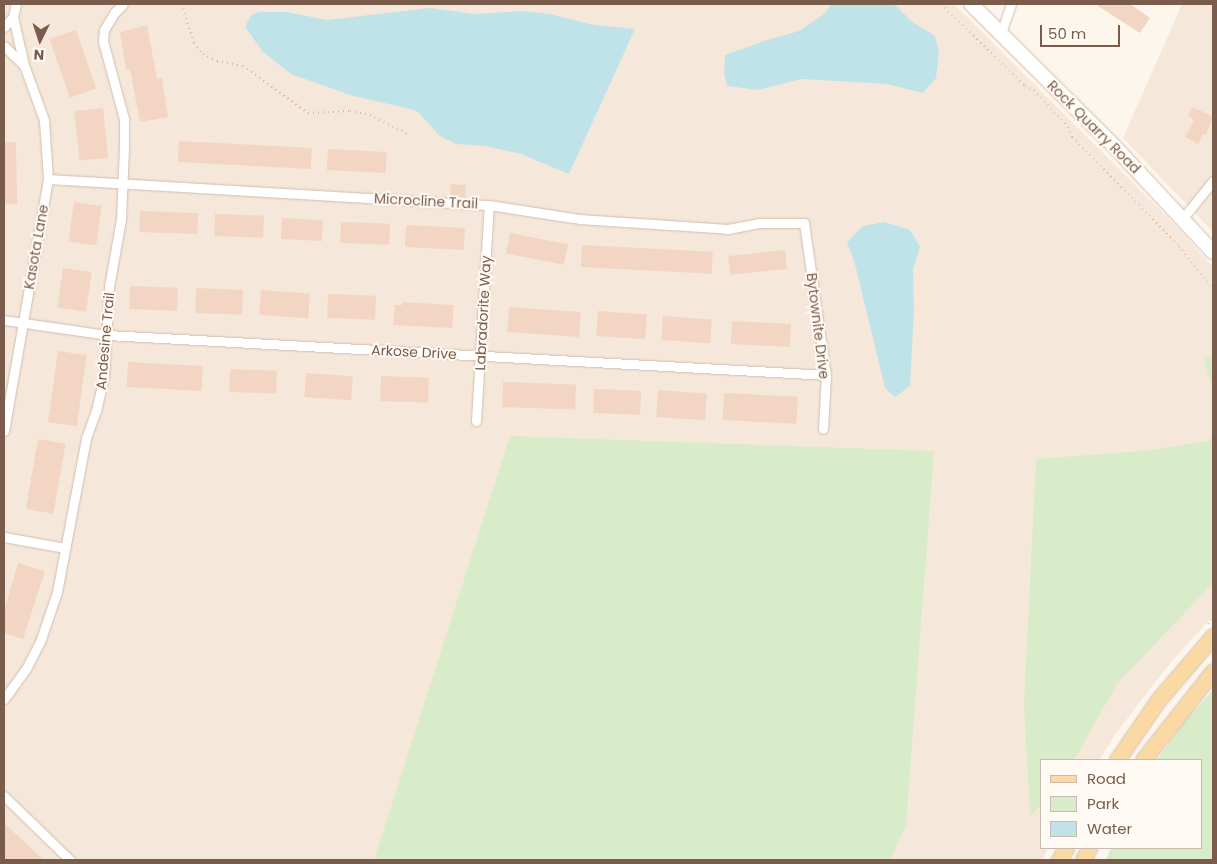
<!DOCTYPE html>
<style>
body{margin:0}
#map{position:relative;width:1217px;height:864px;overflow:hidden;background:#fdf6ec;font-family:Poppins,sans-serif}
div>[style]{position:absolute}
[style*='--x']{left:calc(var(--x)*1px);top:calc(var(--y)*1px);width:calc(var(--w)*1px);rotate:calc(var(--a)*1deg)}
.residential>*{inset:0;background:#f5e8da}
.green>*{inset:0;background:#d8ecc9}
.water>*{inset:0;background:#bfe3e8}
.building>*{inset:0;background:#f3d5c3;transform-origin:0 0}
.path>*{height:2px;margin-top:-1px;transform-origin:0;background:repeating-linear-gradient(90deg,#d9b8a5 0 1px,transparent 0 5px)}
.roads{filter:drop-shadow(0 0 1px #d1beb0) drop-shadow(0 0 1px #d1beb0)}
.minor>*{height:9px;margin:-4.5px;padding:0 4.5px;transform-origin:4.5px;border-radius:4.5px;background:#fff}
.secondary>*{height:14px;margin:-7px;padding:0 7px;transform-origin:7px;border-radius:7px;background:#fff}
.primary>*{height:15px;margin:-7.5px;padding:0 7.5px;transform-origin:7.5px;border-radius:7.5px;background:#fbd9a5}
span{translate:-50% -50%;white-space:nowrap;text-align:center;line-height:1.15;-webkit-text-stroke:4px #fffaf3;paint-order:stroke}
.street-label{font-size:14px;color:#7a5c4d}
.frame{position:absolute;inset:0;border:5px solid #7a5c4d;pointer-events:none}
.legend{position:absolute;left:1040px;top:759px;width:162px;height:90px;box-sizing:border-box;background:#fffaf3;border:1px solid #cabbb1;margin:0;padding:6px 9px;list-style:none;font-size:15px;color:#7a5c4d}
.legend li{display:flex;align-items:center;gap:10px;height:25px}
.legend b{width:25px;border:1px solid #cabbb1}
.north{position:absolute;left:15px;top:15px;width:50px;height:50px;-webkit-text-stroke:4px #fffaf3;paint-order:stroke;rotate:184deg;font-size:14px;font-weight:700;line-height:20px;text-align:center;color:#7a5c4d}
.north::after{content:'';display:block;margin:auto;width:18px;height:22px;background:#7a5c4d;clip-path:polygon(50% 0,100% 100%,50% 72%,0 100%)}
.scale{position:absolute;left:1040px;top:25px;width:80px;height:22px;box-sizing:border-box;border:2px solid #7a5c4d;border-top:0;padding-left:6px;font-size:15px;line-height:18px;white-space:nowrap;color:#7a5c4d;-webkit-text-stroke:4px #fffaf3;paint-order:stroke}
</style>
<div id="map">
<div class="residential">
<i style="clip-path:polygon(4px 4px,954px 4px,1180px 230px,1213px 267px,1213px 616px,1171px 662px,1116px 733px,1099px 760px,1041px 760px,1041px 848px,1048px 848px,1042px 860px,4px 860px)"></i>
<i style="clip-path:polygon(1182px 4px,1213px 4px,1213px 232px,1123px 138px)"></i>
</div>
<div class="green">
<i style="clip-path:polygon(1213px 354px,1213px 390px,1204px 360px)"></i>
<i style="clip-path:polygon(1213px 431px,1213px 583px,1117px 684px,1074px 760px,1041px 760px,1041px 805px,1030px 816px,1024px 704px,1036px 459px,1142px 451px,1209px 441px)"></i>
<i style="clip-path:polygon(510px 436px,934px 451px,906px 825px,890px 860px,374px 860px)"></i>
<i style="clip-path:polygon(1213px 690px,1213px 860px,1106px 860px,1111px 848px,1201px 848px,1201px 760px,1157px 760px,1184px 722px)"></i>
</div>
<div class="water">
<i style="clip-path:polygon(832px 4px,894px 4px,911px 21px,935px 36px,939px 52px,936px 78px,923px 93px,887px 84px,801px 79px,758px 90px,727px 86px,724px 73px,725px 55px,764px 41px,799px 31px,823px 15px)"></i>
<i style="clip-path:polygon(430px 8px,475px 14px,523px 11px,550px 14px,594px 25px,635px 29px,569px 174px,521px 154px,485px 146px,456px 144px,440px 136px,418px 112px,411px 109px,353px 96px,291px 74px,263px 52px,245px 27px,251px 15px,259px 12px,287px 12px,327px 20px)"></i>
<i style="clip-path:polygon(884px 222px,910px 230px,920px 247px,913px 269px,914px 310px,910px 386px,895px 397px,885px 388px,855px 264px,847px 242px,863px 226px)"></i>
</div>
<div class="building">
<i style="clip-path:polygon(1095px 4px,1130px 4px,1150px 18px,1140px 33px)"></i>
<i style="clip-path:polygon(147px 25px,157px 79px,162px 78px,168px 117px,140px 122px,130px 69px,126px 70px,120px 32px)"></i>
<i style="left:76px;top:30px;width:62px;height:28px;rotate:71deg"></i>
<i style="clip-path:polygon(1193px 107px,1213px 117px,1206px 135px,1203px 134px,1198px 144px,1185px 137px,1194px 120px,1188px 115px)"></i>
<i style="left:103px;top:108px;width:50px;height:29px;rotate:84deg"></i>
<i style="left:179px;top:141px;width:133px;height:21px;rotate:3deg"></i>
<i style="left:16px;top:142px;width:62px;height:12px;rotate:89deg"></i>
<i style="left:328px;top:149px;width:59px;height:21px;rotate:3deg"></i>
<i style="left:451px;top:184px;width:15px;height:12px;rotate:4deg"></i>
<i style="left:74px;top:202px;width:28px;height:40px;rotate:8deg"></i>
<i style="left:140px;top:211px;width:58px;height:21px;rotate:2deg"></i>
<i style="left:215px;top:214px;width:49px;height:22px;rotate:2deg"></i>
<i style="left:282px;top:218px;width:41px;height:21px;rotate:3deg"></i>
<i style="left:341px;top:222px;width:49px;height:21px;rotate:2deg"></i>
<i style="left:406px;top:225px;width:59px;height:22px;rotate:3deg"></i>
<i style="left:510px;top:233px;width:59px;height:21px;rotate:11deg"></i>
<i style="left:582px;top:245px;width:131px;height:22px;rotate:3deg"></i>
<i style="left:785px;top:250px;width:19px;height:57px;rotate:84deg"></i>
<i style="left:63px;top:268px;width:29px;height:40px;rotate:8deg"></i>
<i style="left:130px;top:286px;width:48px;height:23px;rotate:2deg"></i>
<i style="left:196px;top:288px;width:47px;height:25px;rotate:2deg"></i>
<i style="left:261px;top:290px;width:49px;height:25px;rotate:4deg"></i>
<i style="left:328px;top:294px;width:48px;height:24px;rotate:2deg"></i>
<i style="clip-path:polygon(402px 302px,454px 305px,452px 328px,393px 325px,395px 305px,402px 305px)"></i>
<i style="left:509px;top:307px;width:72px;height:25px;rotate:4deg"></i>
<i style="left:598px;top:311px;width:49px;height:25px;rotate:4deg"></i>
<i style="left:663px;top:316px;width:49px;height:24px;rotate:4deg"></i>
<i style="left:732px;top:321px;width:59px;height:23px;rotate:3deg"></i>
<i style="left:58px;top:351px;width:29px;height:72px;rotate:8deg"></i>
<i style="left:128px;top:362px;width:75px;height:25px;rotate:3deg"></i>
<i style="left:230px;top:369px;width:47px;height:23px;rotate:2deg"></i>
<i style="left:306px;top:373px;width:47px;height:24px;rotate:4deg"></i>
<i style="left:381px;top:376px;width:48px;height:25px;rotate:2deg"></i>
<i style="left:503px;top:382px;width:73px;height:25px;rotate:2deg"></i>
<i style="left:594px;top:389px;width:47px;height:24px;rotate:2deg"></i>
<i style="left:658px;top:390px;width:49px;height:27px;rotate:4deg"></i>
<i style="left:724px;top:393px;width:74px;height:27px;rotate:3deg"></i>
<i style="left:38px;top:439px;width:28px;height:71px;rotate:10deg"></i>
<i style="clip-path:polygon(18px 563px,45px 571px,23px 639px,4px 633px,4px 611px)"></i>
<i style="clip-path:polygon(4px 823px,44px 860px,7px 860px,4px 858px)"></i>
</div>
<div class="path">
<i style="--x:181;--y:4;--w:41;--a:71.6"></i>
<i style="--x:194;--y:43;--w:14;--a:51"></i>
<i style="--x:203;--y:54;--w:16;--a:27"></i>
<i style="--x:217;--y:61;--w:26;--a:11"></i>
<i style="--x:243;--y:66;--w:80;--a:35.9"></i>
<i style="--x:308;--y:113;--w:42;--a:-2.7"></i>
<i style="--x:350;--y:111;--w:20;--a:11"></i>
<i style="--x:370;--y:115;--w:44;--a:27.1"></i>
<i style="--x:941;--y:4;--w:117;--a:44.3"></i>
<i style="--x:1025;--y:86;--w:10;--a:24"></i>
<i style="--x:1034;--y:90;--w:50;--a:47.4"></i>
<i style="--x:1068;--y:127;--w:11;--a:68"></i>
<i style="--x:1072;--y:137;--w:153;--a:45.5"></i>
<i style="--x:1179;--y:246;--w:55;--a:51.7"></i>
<i style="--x:1208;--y:624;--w:8;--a:-50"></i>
</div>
<div class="roads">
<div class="minor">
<i style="--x:4;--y:27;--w:13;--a:-48"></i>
<i style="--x:13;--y:17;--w:13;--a:-77"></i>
<i style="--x:1001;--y:33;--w:31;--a:-71"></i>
<i style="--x:4;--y:46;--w:28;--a:44"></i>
<i style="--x:48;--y:179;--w:442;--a:3.4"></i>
<i style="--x:489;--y:205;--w:91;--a:8.8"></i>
<i style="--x:579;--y:219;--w:149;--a:3.8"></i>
<i style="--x:728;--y:229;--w:31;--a:-11"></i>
<i style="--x:758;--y:223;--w:46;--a:0"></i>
<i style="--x:804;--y:223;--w:154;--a:81.8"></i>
<i style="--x:826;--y:375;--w:54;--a:93.2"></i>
<i style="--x:1183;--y:218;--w:48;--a:-51"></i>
<i style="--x:4;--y:320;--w:104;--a:8.3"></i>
<i style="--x:107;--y:335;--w:720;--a:3.18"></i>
<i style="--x:476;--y:421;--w:216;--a:-86.6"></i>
<i style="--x:4;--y:431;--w:256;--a:-80.1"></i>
<i style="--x:48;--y:179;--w:59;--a:-93.9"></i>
<i style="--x:44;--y:120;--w:59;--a:-110"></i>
<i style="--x:24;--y:65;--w:49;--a:-102.9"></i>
<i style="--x:4;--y:537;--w:62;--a:10.2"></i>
<i style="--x:4;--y:699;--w:37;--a:-54"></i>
<i style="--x:26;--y:669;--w:30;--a:-63"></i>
<i style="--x:40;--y:642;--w:53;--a:-71.2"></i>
<i style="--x:57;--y:592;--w:157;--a:-79.3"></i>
<i style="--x:86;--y:438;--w:29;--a:-70"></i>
<i style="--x:96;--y:411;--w:35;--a:-77"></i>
<i style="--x:104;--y:377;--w:90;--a:-86.8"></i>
<i style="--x:109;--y:287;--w:69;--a:-80"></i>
<i style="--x:121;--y:219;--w:72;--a:-87.6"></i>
<i style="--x:124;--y:147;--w:28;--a:-90"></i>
<i style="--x:124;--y:119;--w:81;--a:-105.1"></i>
<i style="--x:103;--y:41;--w:11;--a:-85"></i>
<i style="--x:104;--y:30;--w:21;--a:-59"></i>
<i style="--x:115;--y:12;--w:11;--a:-45"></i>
<i style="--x:4;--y:796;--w:92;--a:44.1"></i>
</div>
<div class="secondary">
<i style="--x:971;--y:4;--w:203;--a:44.8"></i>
<i style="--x:1115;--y:147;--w:144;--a:47"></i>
</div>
<div class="primary">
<i style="--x:1117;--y:760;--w:74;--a:-55.5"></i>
<i style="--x:1159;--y:699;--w:83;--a:-49.4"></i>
<i style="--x:1143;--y:760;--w:113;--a:-51.8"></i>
<i style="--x:1059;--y:860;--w:14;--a:-60"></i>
<i style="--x:1083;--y:860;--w:13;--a:-63"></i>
</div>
</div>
<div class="street-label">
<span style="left:1094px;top:127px;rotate:45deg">Rock Quarry Road</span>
<span style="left:426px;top:201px;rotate:3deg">Microcline Trail</span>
<span style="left:36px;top:247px;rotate:-80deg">Kasota Lane</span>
<span style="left:483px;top:313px;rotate:-87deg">Labradorite Way</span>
<span style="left:818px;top:326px;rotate:83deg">Bytownite Drive</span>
<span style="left:105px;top:341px;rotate:-85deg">Andesine Trail</span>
<span style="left:414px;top:352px;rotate:3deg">Arkose Drive</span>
</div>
<div class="frame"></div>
<ul class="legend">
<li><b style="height:6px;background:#fbd9a5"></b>Road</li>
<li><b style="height:14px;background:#d8ecc9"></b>Park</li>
<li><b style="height:14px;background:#bfe3e8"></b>Water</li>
</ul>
<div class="north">N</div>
<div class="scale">50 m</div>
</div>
